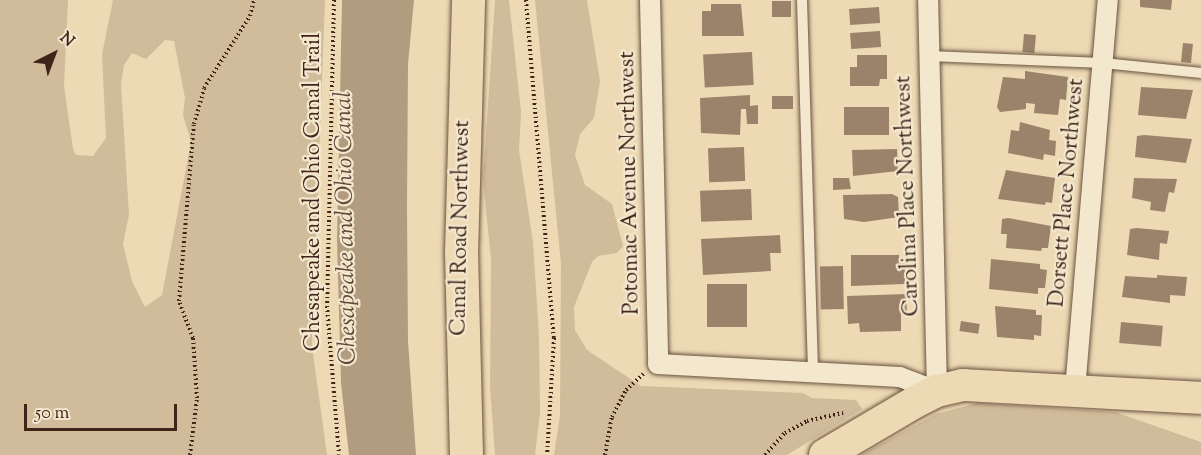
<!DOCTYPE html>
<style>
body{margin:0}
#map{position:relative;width:1201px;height:455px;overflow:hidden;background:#eddab4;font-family:"Sorts Mill Goudy",serif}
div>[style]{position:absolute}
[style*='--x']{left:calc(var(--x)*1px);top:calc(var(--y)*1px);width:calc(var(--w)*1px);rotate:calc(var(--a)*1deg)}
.green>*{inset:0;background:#d0bb9a}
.water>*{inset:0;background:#b29c7f}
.building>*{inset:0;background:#9a836a;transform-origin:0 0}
.path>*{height:4px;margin-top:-2px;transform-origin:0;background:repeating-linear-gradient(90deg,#402419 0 1.5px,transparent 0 4.5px)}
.roads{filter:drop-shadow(0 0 2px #6b5240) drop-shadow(0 0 2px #6b5240)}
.lane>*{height:10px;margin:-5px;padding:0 5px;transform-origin:5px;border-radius:5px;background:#f3e7ce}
.street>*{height:20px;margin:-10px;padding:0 10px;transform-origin:10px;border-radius:10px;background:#f3e7ce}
.primary>*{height:32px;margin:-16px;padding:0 16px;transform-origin:16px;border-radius:16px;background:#eddab4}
.highway>*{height:33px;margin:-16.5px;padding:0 16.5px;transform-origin:16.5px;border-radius:16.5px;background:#eddab4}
span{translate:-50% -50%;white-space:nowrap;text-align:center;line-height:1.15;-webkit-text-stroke:4.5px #f3e7ce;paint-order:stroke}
.street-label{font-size:22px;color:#402419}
.water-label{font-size:24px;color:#624838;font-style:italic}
.north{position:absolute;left:24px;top:24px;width:60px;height:60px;-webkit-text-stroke:4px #f3e7ce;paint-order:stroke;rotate:42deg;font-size:16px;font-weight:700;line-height:24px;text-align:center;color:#402419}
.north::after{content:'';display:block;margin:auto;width:21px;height:27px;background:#402419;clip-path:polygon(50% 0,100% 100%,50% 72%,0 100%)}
.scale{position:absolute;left:24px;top:404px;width:153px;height:27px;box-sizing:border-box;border:3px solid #402419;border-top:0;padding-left:8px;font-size:18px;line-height:21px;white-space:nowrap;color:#402419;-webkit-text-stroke:4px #f3e7ce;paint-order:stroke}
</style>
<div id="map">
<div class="green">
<i style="clip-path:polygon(evenodd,0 0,68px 0,64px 86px,73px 149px,76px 155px,93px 156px,106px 138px,102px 54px,113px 0,325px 0,312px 346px,327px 455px,0 455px,0 0,165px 40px,174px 41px,185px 98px,183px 115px,191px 142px,162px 295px,145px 307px,132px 281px,123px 244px,129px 215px,121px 84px,124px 65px,132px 53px,146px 59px,165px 40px)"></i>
<i style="clip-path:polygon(495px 0,509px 0,521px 112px,519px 150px,533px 242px,539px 336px,540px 413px,535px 455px,495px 455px,490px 388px,491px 260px,483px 180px)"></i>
<i style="clip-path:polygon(535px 0,587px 0,600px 81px,594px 118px,580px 134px,575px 155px,585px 185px,612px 204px,623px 246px,617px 253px,598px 256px,592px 262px,574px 307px,575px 330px,587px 350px,641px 386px,803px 393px,812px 398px,856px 400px,862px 409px,787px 455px,554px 455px,560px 415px,561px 264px)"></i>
<i style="clip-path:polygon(977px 403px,1115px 412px,1201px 442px,1201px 455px,861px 455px,936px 414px)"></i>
</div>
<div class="water">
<i style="clip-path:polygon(342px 0,414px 0,408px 64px,407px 207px,408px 341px,416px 455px,349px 455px,341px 383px,337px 240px)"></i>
</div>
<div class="building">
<i style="clip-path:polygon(1140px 0,1172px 0,1171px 10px,1140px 7px)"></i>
<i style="left:791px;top:1px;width:16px;height:19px;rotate:90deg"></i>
<i style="clip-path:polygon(711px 4px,741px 4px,744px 36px,702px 36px,702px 11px,711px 11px)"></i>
<i style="left:879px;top:7px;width:16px;height:30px;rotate:86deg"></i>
<i style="left:880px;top:31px;width:16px;height:30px;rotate:86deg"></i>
<i style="left:1024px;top:34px;width:12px;height:18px;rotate:5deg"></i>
<i style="left:1183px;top:43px;width:10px;height:19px;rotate:6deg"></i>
<i style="left:752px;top:52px;width:33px;height:49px;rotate:87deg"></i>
<i style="clip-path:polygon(857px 55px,887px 55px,887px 79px,880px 79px,879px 86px,850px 86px,850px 67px,857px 67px)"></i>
<i style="clip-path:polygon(1025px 71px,1068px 77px,1066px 100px,1060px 99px,1058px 115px,1034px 113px,1035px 104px,1026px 103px,1026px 109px,1000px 112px,997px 107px,1003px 77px,1025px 79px)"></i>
<i style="clip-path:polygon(1141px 87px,1193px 90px,1186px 119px,1138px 115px)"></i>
<i style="clip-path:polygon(750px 95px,750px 106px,758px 105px,758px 124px,747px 124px,746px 109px,741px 109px,740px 135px,701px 133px,700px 98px)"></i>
<i style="left:793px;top:96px;width:13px;height:21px;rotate:90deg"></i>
<i style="left:889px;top:107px;width:28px;height:45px;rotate:90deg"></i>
<i style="clip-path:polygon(1020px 122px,1050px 130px,1049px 140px,1056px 141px,1055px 156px,1044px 154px,1043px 160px,1008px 153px,1011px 130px,1019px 131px)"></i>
<i style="clip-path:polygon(1144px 135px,1192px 139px,1186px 163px,1135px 157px,1137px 136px)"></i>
<i style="left:744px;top:147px;width:34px;height:36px;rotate:88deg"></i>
<i style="clip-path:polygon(897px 149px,898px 171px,853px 176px,852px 150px)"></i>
<i style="clip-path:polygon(1006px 170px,1055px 178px,1052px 203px,1046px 202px,1045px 205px,998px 199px)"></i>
<i style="clip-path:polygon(833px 178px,849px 178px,851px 189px,833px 190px)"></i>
<i style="clip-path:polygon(1134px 178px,1177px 179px,1174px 193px,1169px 192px,1165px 212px,1150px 210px,1151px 202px,1132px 198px)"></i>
<i style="left:751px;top:189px;width:31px;height:51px;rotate:88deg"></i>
<i style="clip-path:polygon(892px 194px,898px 197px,899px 217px,864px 222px,844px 219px,843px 195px)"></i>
<i style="clip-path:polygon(1008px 218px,1051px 226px,1048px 248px,1042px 248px,1041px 251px,1006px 248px,1007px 234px,1001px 234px,1002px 219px)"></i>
<i style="clip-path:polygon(1137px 228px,1169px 231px,1167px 244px,1160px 243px,1159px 260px,1127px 255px,1130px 229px)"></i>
<i style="clip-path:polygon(780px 235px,781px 253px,770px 253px,771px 271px,703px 275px,701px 239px)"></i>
<i style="clip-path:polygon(851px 255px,899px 255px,899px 263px,905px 263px,905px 284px,851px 286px)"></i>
<i style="clip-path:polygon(991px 259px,1040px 264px,1040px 269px,1047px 270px,1045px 288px,1038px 288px,1038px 294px,989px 289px)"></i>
<i style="left:843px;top:266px;width:43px;height:23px;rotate:89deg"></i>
<i style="clip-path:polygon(1157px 275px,1187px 277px,1185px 296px,1170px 295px,1170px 303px,1122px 297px,1125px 276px,1157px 278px)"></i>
<i style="left:747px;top:284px;width:43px;height:40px;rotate:90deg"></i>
<i style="clip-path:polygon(906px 294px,907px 314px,901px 314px,901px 331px,860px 332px,859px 323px,848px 324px,847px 296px)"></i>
<i style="clip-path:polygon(995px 306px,1036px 310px,1036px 315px,1042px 315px,1041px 336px,1034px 335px,1034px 340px,997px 337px)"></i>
<i style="left:961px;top:321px;width:19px;height:10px;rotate:9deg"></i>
<i style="left:1121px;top:322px;width:42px;height:21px;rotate:5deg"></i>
</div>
<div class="path">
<i style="--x:334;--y:0;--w:306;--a:91.3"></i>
<i style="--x:327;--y:306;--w:149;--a:85.4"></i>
<i style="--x:526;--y:0;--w:339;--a:85.3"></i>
<i style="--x:554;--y:338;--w:117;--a:93.4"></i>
<i style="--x:190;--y:455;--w:57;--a:-83"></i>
<i style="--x:197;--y:398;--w:60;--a:-93.8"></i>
<i style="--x:193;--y:338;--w:40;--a:-111"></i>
<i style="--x:179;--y:301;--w:178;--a:-85.2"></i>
<i style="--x:194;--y:124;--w:37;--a:-74"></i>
<i style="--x:204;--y:88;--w:85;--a:-57.4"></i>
<i style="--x:250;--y:16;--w:16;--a:-76"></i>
<i style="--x:605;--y:455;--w:39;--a:-80"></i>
<i style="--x:612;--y:417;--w:30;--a:-63"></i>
<i style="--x:626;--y:390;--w:25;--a:-43"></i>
<i style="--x:765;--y:455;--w:30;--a:-48"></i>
<i style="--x:785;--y:433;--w:25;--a:-29"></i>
<i style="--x:807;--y:421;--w:37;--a:-13"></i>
</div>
<div class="roads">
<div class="lane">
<i style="--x:802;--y:0;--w:373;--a:88.3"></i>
<i style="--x:929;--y:56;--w:174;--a:2.3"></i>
<i style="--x:1103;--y:63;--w:99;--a:5.8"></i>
</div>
<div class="street">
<i style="--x:650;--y:0;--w:364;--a:88.7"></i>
<i style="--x:658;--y:364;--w:242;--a:3.1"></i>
<i style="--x:900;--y:377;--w:40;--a:21"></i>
<i style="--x:937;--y:391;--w:391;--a:-91.3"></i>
<i style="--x:1075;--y:390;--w:391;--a:-85.2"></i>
</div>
<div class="primary">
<i style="--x:825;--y:455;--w:104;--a:-30.5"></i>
<i style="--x:915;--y:402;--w:25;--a:-27"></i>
<i style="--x:937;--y:391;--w:27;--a:-13"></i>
<i style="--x:963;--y:385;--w:238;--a:3.1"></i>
</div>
<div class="highway">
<i style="--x:466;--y:455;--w:202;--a:-91.4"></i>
<i style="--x:461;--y:253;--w:253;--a:-88.4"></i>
</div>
</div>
<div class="street-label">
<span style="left:631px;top:183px;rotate:-91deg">Potomac Avenue Northwest</span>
<span style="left:315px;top:192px;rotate:-90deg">Chesapeake and Ohio Canal Trail</span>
<span style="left:1068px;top:193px;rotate:-85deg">Dorsett Place Northwest</span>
<span style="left:909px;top:196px;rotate:-92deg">Carolina Place Northwest</span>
<span style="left:462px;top:228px;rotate:-89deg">Canal Road Northwest</span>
</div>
<div class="water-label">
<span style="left:347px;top:228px;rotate:-91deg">Chesapeake and Ohio Canal</span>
</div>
<div class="north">N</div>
<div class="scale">50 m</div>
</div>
